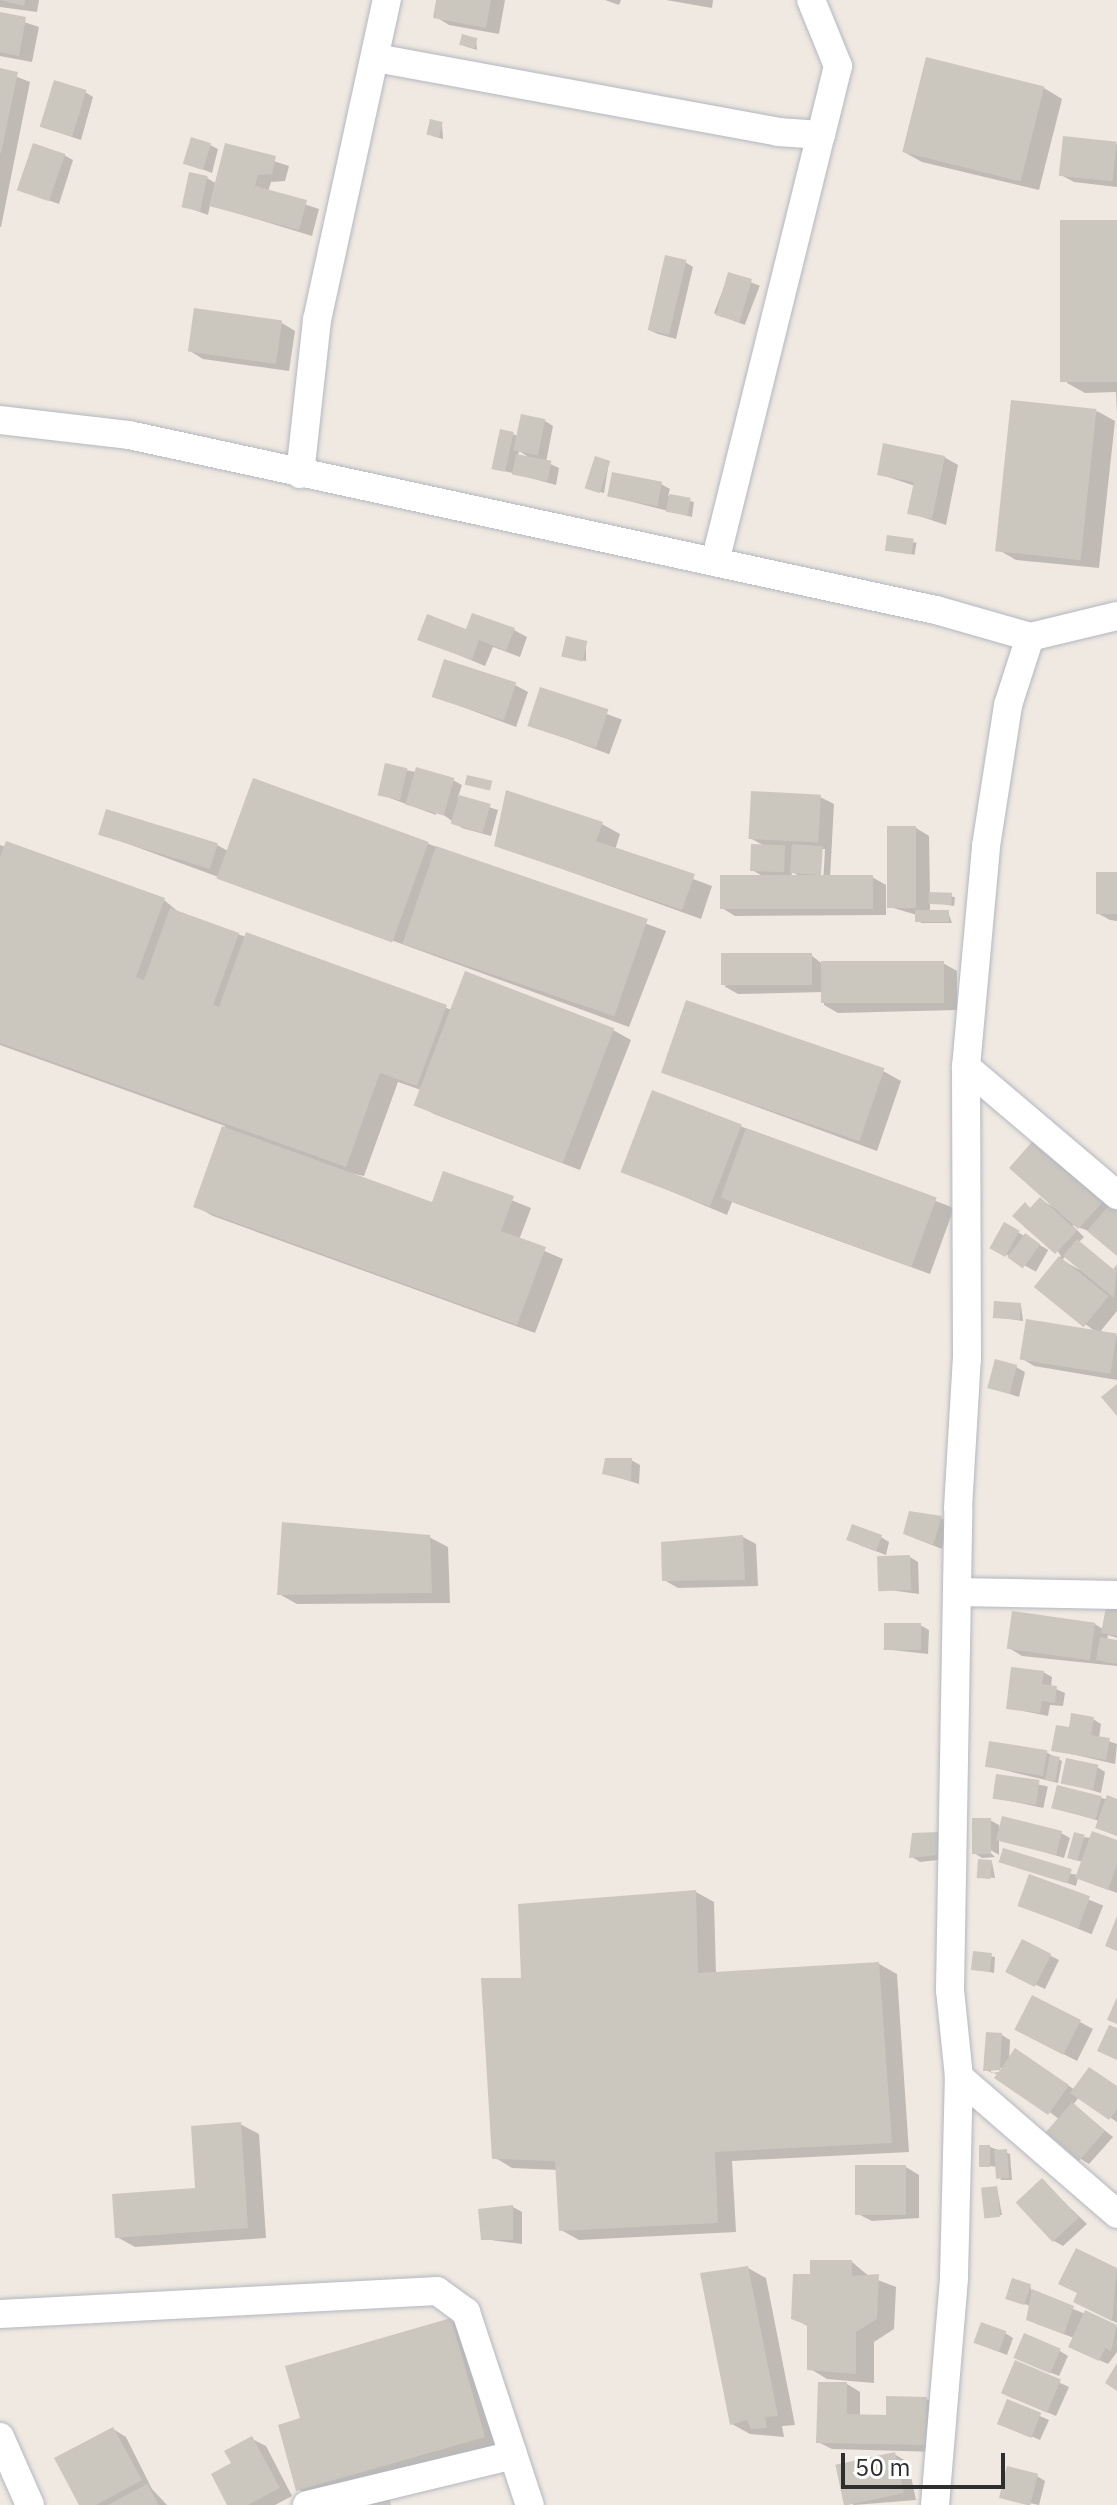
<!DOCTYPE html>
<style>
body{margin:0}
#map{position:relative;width:1117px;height:2505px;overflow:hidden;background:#efe9e1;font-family:"IBM Plex Sans",sans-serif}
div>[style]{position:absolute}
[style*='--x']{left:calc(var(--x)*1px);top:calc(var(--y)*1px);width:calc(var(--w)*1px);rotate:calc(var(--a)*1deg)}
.shadow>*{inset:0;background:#0003;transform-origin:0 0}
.building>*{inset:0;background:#cbc7bf;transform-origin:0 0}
.roads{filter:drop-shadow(0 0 2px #b4b7c1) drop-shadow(0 0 2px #b4b7c1)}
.minor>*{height:28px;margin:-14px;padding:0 14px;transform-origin:14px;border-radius:14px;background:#fff}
span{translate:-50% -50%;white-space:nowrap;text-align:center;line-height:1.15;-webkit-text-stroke:8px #fff;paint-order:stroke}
.scale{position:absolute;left:841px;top:2453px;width:164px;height:36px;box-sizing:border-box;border:4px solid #2e2e2e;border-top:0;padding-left:10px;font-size:24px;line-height:28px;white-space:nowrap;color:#2e2e2e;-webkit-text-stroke:6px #fff;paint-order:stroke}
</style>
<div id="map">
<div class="shadow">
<i style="clip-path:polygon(0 0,39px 0,37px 12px,0 7px)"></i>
<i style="clip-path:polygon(439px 0,505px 0,499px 34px,449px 25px,436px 17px)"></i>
<i style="clip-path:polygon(605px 0,621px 0,619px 5px)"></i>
<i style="clip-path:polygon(666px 0,713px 0,712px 8px)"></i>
<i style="clip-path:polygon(0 14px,39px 27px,32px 62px,0 56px)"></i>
<i style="clip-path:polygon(476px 40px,477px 50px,464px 46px)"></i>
<i style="clip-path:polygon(0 70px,30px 82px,1px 227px,0 227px)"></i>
<i style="clip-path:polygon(1044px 88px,1062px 99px,1039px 190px,922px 162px,904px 152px)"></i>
<i style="clip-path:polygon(85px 92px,93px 97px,81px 140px,42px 127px)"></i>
<i style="clip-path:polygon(442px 124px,443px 139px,432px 136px)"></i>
<i style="clip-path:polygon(1117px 144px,1117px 187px,1074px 182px,1061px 175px)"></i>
<i style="clip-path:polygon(210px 145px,218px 149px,212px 173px,186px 163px)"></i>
<i style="clip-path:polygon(227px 146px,289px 166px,285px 181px,271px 182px,268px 192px,319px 209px,312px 236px,210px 205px,208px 215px,183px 206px,207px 178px,217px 184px)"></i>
<i style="clip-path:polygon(64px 155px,73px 160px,59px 204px,20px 190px)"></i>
<i style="clip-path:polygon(1117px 222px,1117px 415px,1116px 392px,1085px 393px,1067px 383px)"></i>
<i style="clip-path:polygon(685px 262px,693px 267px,676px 339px,658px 334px,649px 330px)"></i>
<i style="left:729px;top:274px;width:33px;height:42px;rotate:21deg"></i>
<i style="clip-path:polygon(196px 311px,282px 323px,295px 331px,289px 371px,203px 359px,190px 351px)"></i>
<i style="clip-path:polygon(1097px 411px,1115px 421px,1099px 568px,1016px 560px,997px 549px)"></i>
<i style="clip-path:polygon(evenodd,545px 421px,553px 426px,546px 462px,559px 468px,556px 485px,494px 468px,513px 434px,519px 437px,545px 421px,519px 451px,532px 459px,518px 456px,519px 451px)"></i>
<i style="clip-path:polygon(944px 457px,958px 465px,946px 525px,910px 513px,915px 486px,879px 474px)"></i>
<i style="clip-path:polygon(609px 462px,604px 493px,592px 490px)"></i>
<i style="clip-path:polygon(661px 484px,670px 489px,668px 496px,694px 502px,692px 517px,609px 496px)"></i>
<i style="left:889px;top:538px;width:28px;height:12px;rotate:10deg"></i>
<i style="clip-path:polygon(514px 630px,527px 637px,520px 657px,493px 647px,485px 666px,420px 639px)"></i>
<i style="clip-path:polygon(586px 643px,586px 661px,567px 657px)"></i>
<i style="clip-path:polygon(515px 685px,528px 692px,516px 727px,433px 696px)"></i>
<i style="left:541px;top:690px;width:86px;height:37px;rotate:20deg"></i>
<i style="clip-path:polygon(406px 770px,453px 780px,462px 785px,458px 797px,498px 810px,491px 836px,462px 828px,435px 809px,436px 815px,379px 794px)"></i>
<i style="clip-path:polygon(254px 780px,666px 931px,629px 1027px,101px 834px,217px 845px,228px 851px)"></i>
<i style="clip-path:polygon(evenodd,820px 797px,834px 804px,830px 878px,872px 877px,886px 885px,886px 915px,735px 916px,722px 908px,766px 878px,752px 870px,765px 846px,750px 838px,820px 797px,821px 849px,825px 849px,823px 885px,819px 885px,821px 849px,820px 797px,792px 872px,803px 878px,791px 878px,792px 872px)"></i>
<i style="clip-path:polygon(602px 824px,620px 834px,615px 850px,712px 886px,701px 919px,496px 845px)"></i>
<i style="clip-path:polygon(916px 828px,929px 836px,930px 894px,955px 897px,954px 906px,930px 902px,930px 912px,948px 912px,952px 923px,921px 923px,917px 915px,890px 907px)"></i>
<i style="clip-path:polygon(0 845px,164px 900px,181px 914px,452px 1010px,613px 1030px,631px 1040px,580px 1170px,434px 1114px,416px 1104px,421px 1090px,398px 1082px,364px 1176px,340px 1171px,433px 1205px,444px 1173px,531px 1208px,519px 1240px,563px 1259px,535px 1333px,213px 1216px,195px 1206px,225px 1126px,0 1045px)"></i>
<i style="clip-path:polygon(1117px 874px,1117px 921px,1110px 920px,1097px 913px)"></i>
<i style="clip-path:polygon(811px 955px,825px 966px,943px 963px,957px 971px,957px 1010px,838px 1013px,824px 1005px,824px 992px,738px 994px,724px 986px)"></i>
<i style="clip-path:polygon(883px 1071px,901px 1081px,877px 1151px,662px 1072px)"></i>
<i style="clip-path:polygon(740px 1126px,954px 1208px,930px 1274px,732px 1202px,727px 1215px,623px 1171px)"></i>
<i style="clip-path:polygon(evenodd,1039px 1137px,1116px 1201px,1117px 1254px,1089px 1231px,1072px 1225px,1084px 1237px,1078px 1243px,1114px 1270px,1117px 1267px,1117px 1311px,1099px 1333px,1117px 1336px,1117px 1380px,1034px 1366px,1021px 1358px,1096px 1332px,1036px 1287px,1061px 1256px,1025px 1205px,1032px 1209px,1041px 1200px,1054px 1207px,1039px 1137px,1066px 1256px,1082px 1269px,1080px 1270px,1062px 1260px,1066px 1256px)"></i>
<i style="left:1005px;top:1225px;width:50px;height:25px;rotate:30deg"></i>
<i style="clip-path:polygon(1021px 1305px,1023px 1321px,995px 1317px)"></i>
<i style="clip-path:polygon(1016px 1367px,1025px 1372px,1019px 1397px,990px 1387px)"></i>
<i style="clip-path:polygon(631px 1460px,640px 1465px,639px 1484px,604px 1473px)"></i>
<i style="clip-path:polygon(941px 1518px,949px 1523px,942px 1549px,914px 1538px)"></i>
<i style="clip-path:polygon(429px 1537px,448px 1547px,450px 1603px,297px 1604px,279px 1594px)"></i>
<i style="clip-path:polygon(743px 1537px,756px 1544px,758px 1586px,678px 1588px,664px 1580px)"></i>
<i style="clip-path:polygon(881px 1537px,889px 1542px,886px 1555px,859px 1545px)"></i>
<i style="clip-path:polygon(910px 1557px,918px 1562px,919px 1594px,882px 1589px)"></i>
<i style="clip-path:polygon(1117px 1611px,1117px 1638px,1108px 1635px,1107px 1640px,1117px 1642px,1117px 1666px,1022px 1656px,1009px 1648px,1095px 1624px,1104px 1630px)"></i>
<i style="clip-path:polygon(920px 1625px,929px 1630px,928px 1654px,883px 1649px)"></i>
<i style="clip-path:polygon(1043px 1672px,1052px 1677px,1051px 1687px,1065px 1693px,1063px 1706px,1050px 1705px,1048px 1716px,1008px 1708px)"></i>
<i style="clip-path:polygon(1093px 1719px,1101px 1724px,1099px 1738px,1117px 1744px,1115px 1764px,1054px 1750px,1070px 1729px)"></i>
<i style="clip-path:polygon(1046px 1752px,1062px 1761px,1058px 1783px,987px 1766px)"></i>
<i style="clip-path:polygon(1097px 1767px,1105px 1772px,1101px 1793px,1063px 1782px)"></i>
<i style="left:998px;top:1776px;width:51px;height:22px;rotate:12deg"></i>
<i style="clip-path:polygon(1101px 1798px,1117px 1801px,1117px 1836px,1097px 1827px,1099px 1821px,1053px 1807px)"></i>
<i style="clip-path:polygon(990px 1820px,999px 1825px,999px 1855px,984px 1846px,995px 1857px,982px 1858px,974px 1853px)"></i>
<i style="clip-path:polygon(1061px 1833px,1070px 1838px,1064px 1858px,1004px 1840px)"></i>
<i style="clip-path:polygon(938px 1834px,946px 1838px,946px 1859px,920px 1862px,912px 1857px)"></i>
<i style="clip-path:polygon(1084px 1837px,1117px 1842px,1117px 1893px,1078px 1878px,1076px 1886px,1001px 1861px,1078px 1875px,1083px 1862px,1073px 1859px)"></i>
<i style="clip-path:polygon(992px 1862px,995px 1878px,980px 1876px)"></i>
<i style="left:1030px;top:1876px;width:79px;height:31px;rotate:22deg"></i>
<i style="clip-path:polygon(696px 1892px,714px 1902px,716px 1974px,879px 1964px,897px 1974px,909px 2152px,732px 2161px,736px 2232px,579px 2240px,561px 2230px,558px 2170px,512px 2168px,494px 2157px,523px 1980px)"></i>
<i style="clip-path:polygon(1023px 1942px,1059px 1960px,1045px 1989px,1017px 1976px)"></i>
<i style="clip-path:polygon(975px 1953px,995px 1957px,994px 1973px,974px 1969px)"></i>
<i style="clip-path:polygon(1080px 2022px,1093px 2029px,1077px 2061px,1030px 2037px)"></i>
<i style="clip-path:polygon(evenodd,1002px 2035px,1010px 2040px,1009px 2061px,1029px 2059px,1075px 2090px,1117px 2087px,1117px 2122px,1079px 2097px,1073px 2105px,1113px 2137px,1089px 2164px,1081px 2159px,1059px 2119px,999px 2075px,985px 2070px,1002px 2035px,1010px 2067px,1010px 2071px,991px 2073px,991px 2069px,1010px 2067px)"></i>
<i style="clip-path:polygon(240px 2124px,259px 2134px,266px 2238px,135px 2247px,117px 2237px,197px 2190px)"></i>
<i style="clip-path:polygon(990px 2147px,1010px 2154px,1012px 2180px,1001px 2180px,997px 2167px,983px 2165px)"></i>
<i style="clip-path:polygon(906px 2167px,919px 2175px,919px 2218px,872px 2221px,858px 2214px)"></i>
<i style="clip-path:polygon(1042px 2181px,1087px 2224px,1063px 2246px,1054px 2241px)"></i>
<i style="clip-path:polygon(997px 2188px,1002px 2215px,986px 2216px)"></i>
<i style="clip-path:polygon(513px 2207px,522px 2212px,522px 2244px,483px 2239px,481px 2211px)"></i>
<i style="clip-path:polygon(1077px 2251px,1117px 2270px,1117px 2323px,1089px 2309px,1080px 2293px)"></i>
<i style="clip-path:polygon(852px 2262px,870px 2277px,896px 2287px,894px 2329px,874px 2342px,874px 2383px,827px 2379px,809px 2368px,809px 2327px,793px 2318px,812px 2276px)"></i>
<i style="clip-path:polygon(748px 2268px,766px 2278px,795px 2425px,782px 2426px,784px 2437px,750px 2434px,732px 2424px)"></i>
<i style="clip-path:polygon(1030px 2285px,1032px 2292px,1117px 2327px,1117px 2352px,1108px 2364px,1079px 2351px,1074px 2338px,1037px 2324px,1031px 2306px,1011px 2300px)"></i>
<i style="clip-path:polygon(451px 2321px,469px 2331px,502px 2447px,316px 2500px,298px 2489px,302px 2420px)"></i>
<i style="clip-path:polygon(1005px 2333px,1013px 2338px,1007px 2355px,984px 2346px)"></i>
<i style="clip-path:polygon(1060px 2351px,1068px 2356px,1059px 2376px,1024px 2362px)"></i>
<i style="clip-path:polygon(1016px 2363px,1069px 2387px,1056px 2416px,1011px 2397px)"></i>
<i style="clip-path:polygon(847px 2384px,860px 2392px,860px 2416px,888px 2417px,926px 2399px,940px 2406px,939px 2452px,832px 2449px,818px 2442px)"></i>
<i style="clip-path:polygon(1008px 2402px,1049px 2420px,1040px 2440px,1005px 2425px)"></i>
<i style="clip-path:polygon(113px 2429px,126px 2437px,152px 2489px,167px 2505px,81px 2505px)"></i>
<i style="clip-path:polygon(252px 2439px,266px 2446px,292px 2496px,275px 2505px,229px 2505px,234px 2464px)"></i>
<i style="clip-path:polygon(894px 2454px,908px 2462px,916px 2500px,854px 2505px,842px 2498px)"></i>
<i style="clip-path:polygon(1037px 2476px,1045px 2481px,1039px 2505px,1001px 2497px)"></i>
</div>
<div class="building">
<i style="clip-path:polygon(0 0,25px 0,24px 6px)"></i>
<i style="clip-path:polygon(436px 0,491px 0,486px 28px,433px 18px)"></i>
<i style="clip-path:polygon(0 12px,26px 17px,19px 56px,0 52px)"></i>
<i style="left:462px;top:34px;width:16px;height:11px;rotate:15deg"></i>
<i style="left:926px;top:57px;width:122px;height:98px;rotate:14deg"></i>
<i style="clip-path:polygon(0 68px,18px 72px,1px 153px,0 153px)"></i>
<i style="left:54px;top:80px;width:34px;height:49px;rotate:17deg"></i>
<i style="left:430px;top:119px;width:13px;height:16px;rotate:13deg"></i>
<i style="left:1063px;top:136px;width:54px;height:40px;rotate:6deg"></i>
<i style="left:191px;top:137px;width:21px;height:28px;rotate:17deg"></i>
<i style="left:33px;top:143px;width:34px;height:50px;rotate:19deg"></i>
<i style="clip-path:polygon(225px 143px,276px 156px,272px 174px,258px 175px,255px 186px,307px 200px,299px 230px,209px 206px)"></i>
<i style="left:189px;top:172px;width:19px;height:36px;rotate:12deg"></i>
<i style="left:1117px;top:220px;width:162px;height:57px;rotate:90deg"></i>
<i style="left:665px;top:255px;width:22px;height:77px;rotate:13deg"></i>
<i style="left:728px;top:272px;width:25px;height:45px;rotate:16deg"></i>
<i style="left:194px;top:308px;width:89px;height:44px;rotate:8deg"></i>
<i style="left:1011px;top:400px;width:86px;height:152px;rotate:6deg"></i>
<i style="left:521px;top:414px;width:25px;height:37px;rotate:12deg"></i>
<i style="left:500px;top:429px;width:14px;height:41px;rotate:12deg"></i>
<i style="clip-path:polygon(883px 443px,945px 456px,932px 519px,907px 514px,914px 482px,877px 475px)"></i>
<i style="left:516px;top:454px;width:36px;height:21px;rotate:11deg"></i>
<i style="left:595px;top:456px;width:16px;height:34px;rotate:18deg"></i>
<i style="left:612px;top:472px;width:51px;height:25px;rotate:11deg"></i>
<i style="left:669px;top:494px;width:22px;height:18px;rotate:10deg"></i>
<i style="left:887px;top:535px;width:27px;height:16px;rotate:8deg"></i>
<i style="clip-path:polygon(472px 613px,515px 628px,506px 651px,479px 640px,472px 660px,417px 640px,427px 614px,466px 629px)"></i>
<i style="left:566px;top:636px;width:22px;height:21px;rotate:13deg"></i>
<i style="left:444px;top:659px;width:76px;height:40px;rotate:18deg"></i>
<i style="left:540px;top:687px;width:72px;height:41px;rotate:18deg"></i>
<i style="left:385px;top:763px;width:23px;height:33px;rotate:13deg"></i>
<i style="left:416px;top:767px;width:40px;height:39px;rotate:16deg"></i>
<i style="left:467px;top:775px;width:26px;height:10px;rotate:13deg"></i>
<i style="left:253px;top:778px;width:187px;height:107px;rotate:20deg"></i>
<i style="clip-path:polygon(506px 790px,603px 822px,596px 841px,695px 874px,682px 910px,494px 846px)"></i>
<i style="left:751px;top:791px;width:70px;height:48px;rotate:3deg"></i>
<i style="left:459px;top:795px;width:33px;height:30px;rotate:16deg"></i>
<i style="left:106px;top:809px;width:117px;height:27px;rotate:17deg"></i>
<i style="left:887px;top:826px;width:29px;height:82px"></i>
<i style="clip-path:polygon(6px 841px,165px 898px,136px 977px,144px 980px,170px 908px,239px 933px,213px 1005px,219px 1007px,246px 932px,447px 1005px,417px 1086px,380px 1073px,346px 1167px,0 1043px,0 857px)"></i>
<i style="left:751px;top:844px;width:34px;height:27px;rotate:2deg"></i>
<i style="left:792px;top:844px;width:31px;height:29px;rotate:4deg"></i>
<i style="left:436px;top:846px;width:224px;height:103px;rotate:19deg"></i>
<i style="left:1096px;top:872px;width:21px;height:42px"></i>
<i style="left:873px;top:875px;width:34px;height:153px;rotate:90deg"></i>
<i style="left:929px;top:892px;width:23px;height:12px;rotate:2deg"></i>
<i style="left:915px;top:910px;width:34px;height:12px"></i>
<i style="left:812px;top:953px;width:32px;height:91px;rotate:90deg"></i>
<i style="left:944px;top:961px;width:42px;height:123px;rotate:90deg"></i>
<i style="left:465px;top:971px;width:160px;height:144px;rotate:21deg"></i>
<i style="left:686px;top:1000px;width:210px;height:77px;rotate:19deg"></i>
<i style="left:652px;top:1090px;width:96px;height:88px;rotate:21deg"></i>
<i style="clip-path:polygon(222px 1126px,432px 1202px,443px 1171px,514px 1196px,501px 1231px,546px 1247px,517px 1325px,193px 1207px)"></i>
<i style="left:746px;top:1128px;width:203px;height:74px;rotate:20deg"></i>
<i style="clip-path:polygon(1038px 1135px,1091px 1180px,1075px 1199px,1092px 1180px,1109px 1195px,1078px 1229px,1009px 1168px)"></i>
<i style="clip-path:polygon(1117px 1196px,1117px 1256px,1087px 1231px)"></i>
<i style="clip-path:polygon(1040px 1197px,1077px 1231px,1055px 1254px,1012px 1216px,1025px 1202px,1030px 1208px)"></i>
<i style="left:1004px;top:1222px;width:18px;height:30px;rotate:29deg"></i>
<i style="left:1025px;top:1233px;width:19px;height:30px;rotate:36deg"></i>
<i style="clip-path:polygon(1077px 1239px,1113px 1269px,1117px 1264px,1114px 1298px,1063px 1256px)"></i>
<i style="left:1059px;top:1256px;width:64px;height:40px;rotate:39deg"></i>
<i style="left:994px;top:1301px;width:27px;height:17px;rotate:4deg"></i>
<i style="left:1026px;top:1319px;width:92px;height:41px;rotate:9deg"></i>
<i style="left:995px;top:1359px;width:23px;height:30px;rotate:15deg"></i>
<i style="clip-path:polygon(1117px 1384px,1117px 1416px,1101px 1397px)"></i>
<i style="clip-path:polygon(605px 1458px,632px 1458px,631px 1481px,602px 1474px)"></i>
<i style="clip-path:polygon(909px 1511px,942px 1516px,933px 1545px,903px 1534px)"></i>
<i style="clip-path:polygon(282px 1522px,430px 1535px,432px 1593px,277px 1595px)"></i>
<i style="left:852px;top:1524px;width:32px;height:17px;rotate:20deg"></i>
<i style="clip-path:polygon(743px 1535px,745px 1580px,662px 1581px,661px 1542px)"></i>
<i style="left:910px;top:1555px;width:35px;height:33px;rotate:88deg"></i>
<i style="clip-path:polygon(1106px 1607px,1117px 1609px,1117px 1636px,1101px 1633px)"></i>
<i style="left:1012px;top:1611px;width:84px;height:38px;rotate:8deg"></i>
<i style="left:884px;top:1623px;width:37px;height:27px"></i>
<i style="clip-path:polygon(1100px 1637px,1117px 1640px,1117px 1664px,1096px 1660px)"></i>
<i style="clip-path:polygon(1011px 1667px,1044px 1671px,1042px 1684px,1057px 1686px,1055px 1703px,1042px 1701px,1040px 1713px,1006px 1709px)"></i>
<i style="clip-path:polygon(1071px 1713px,1094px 1717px,1091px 1735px,1110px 1738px,1106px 1760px,1051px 1751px,1056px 1725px,1069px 1727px)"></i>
<i style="left:989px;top:1741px;width:59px;height:26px;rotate:9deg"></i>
<i style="left:1050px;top:1755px;width:10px;height:25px;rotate:11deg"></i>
<i style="left:1066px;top:1758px;width:33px;height:26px;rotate:12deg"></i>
<i style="left:996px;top:1774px;width:44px;height:25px;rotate:8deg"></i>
<i style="left:1057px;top:1785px;width:46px;height:24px;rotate:14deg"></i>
<i style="clip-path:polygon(1107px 1795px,1117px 1799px,1117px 1836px,1095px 1828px)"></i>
<i style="left:1002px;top:1816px;width:62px;height:25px;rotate:14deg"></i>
<i style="left:972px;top:1818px;width:19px;height:36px"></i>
<i style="clip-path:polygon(1092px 1831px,1117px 1840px,1117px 1864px,1108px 1890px,1075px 1878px)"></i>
<i style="clip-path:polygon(938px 1832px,938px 1855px,909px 1858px,912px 1833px)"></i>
<i style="left:1074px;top:1832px;width:11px;height:27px;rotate:15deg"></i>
<i style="left:1003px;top:1848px;width:72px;height:15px;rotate:17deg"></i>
<i style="left:978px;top:1859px;width:14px;height:19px;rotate:4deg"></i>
<i style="left:1029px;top:1874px;width:65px;height:34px;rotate:20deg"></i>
<i style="clip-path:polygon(696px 1890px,698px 1973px,879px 1962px,892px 2143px,715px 2152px,718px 2223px,559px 2231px,555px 2161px,492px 2159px,481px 1978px,521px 1978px,518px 1904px)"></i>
<i style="clip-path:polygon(1117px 1916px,1117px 1951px,1105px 1946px)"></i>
<i style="left:1022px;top:1939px;width:33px;height:37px;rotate:27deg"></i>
<i style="left:973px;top:1951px;width:19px;height:19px;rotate:6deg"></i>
<i style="left:1032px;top:1995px;width:55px;height:39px;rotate:27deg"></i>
<i style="clip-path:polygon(1117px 1997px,1117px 2024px,1107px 2020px)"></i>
<i style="clip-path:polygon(1109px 2025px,1117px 2028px,1117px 2060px,1097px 2051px)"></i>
<i style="clip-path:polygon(986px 2032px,1002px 2033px,1000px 2070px,1015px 2048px,1069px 2085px,1048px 2115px,994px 2078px,1000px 2070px,983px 2071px)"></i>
<i style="clip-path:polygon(1089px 2067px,1117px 2086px,1117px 2109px,1109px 2120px,1070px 2093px)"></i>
<i style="left:1072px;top:2102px;width:44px;height:40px;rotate:41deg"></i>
<i style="clip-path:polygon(241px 2122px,248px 2228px,115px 2238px,112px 2194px,195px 2188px,191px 2126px)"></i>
<i style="left:979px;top:2145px;width:11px;height:22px"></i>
<i style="left:1007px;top:2149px;width:29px;height:13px;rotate:86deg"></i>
<i style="left:855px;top:2165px;width:51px;height:50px"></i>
<i style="left:1042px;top:2178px;width:54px;height:36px;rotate:47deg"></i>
<i style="left:997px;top:2186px;width:31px;height:16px;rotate:84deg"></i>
<i style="clip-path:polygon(513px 2205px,513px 2240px,481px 2240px,478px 2209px)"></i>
<i style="clip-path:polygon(1076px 2248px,1117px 2268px,1112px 2321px,1073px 2302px,1077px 2293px,1058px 2284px)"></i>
<i style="clip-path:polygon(810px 2260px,852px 2260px,852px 2276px,879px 2274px,877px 2319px,856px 2332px,856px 2374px,807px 2370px,807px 2325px,791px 2319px,793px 2274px,810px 2274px)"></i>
<i style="clip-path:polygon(748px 2266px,778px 2416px,765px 2417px,767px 2428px,751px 2429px,747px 2420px,730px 2425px,700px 2273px)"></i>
<i style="left:1012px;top:2278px;width:20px;height:22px;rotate:18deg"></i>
<i style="clip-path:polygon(1032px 2289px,1074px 2306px,1064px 2334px,1026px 2320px)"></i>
<i style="clip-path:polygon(1085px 2310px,1117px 2325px,1111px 2351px,1105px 2348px,1099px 2361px,1068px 2347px)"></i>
<i style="clip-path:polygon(451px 2318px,485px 2437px,296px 2491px,278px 2425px,300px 2418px,285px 2366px)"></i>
<i style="left:981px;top:2322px;width:27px;height:22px;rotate:20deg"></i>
<i style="left:1024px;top:2333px;width:40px;height:27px;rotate:23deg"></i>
<i style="left:1015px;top:2360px;width:50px;height:36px;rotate:23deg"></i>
<i style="clip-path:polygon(1117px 2363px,1117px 2391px,1105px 2383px)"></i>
<i style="clip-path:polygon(818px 2382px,847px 2382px,847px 2414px,886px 2415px,886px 2396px,927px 2397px,926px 2445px,816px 2443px)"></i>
<i style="left:1007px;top:2399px;width:37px;height:27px;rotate:22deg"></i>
<i style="clip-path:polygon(113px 2427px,142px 2480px,96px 2505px,79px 2505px,54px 2458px)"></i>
<i style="clip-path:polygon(252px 2436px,280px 2488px,248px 2505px,227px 2505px,211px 2474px,231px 2463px,224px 2451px)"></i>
<i style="left:895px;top:2452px;width:42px;height:61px;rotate:78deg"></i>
<i style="left:1007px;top:2466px;width:32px;height:33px;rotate:14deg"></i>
<i style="clip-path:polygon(147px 2484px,159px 2505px,108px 2505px)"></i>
<i style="clip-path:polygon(390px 2499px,391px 2505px,372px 2505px,372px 2504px)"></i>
</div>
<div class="roads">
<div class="minor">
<i style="--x:376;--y:58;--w:409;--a:10.4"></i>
<i style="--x:778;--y:132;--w:43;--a:4"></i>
<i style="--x:821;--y:135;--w:71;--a:-76.2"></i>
<i style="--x:838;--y:66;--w:71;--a:-112.2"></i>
<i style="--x:0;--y:420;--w:130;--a:6.6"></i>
<i style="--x:129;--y:435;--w:826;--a:12.24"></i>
<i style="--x:936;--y:610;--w:98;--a:16"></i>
<i style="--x:1030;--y:637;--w:89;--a:-13.6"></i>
<i style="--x:300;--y:474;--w:155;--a:-83.7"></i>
<i style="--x:317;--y:320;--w:328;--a:-77.7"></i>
<i style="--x:715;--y:562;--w:440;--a:-76.1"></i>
<i style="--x:966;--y:1067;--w:198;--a:40.3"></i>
<i style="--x:957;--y:1592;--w:160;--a:1.1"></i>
<i style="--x:959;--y:2077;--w:209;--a:40.9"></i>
<i style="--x:0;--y:2314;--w:438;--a:-3"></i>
<i style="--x:437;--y:2291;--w:36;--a:36"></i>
<i style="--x:466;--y:2312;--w:203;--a:71.7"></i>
<i style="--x:0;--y:2437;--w:74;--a:66.2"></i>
<i style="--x:307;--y:2505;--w:212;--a:-13.6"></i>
<i style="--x:935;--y:2505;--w:229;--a:-85.2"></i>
<i style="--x:954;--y:2277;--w:200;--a:-88.6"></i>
<i style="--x:959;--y:2077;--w:87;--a:-95.9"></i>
<i style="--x:950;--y:1990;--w:482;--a:-89"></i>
<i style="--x:958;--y:1508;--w:150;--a:-86.6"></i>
<i style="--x:967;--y:1358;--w:291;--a:-90.2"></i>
<i style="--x:966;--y:1067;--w:222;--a:-84.8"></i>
<i style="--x:986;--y:846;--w:143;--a:-81.1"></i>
<i style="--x:1008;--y:705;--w:71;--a:-72.1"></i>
</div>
</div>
<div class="scale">50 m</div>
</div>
